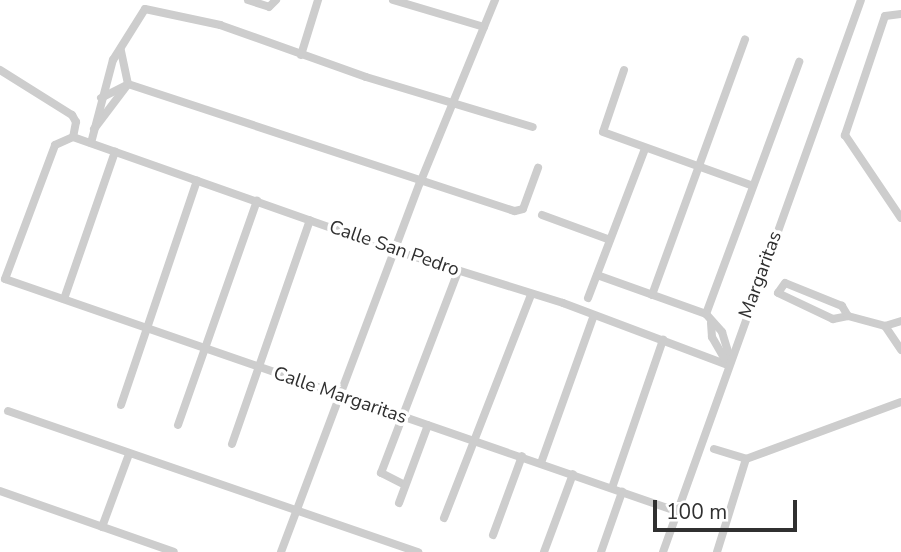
<!DOCTYPE html>
<style>
body{margin:0}
#map{position:relative;width:901px;height:552px;overflow:hidden;background:#fff;font-family:"Nunito Sans",sans-serif}
div>[style]{position:absolute}
[style*='--x']{left:calc(var(--x)*1px);top:calc(var(--y)*1px);width:calc(var(--w)*1px);rotate:calc(var(--a)*1deg)}
.minor>*{height:8px;margin:-4px;padding:0 4px;transform-origin:4px;border-radius:4px;background:#cdcdcd}
span{translate:-50% -50%;white-space:nowrap;text-align:center;line-height:1.15;-webkit-text-stroke:7px #fff;paint-order:stroke}
.street-label{font-size:19px;color:#303030}
.scale{position:absolute;left:653px;top:500px;width:144px;height:32px;box-sizing:border-box;border:4px solid #303030;border-top:0;padding-left:9px;font-size:21px;line-height:24px;white-space:nowrap;color:#303030;-webkit-text-stroke:5px #fff;paint-order:stroke}
</style>
<div id="map">
<div class="minor">
<i style="--x:248;--y:0;--w:22;--a:18"></i>
<i style="--x:269;--y:7;--w:10;--a:-45"></i>
<i style="--x:393;--y:0;--w:95;--a:16.5"></i>
<i style="--x:901;--y:14;--w:16;--a:173"></i>
<i style="--x:885;--y:16;--w:126;--a:108.6"></i>
<i style="--x:845;--y:135;--w:100;--a:56"></i>
<i style="--x:301;--y:55;--w:58;--a:-72.8"></i>
<i style="--x:0;--y:70;--w:85;--a:32"></i>
<i style="--x:72;--y:115;--w:8;--a:60"></i>
<i style="--x:76;--y:122;--w:15;--a:101"></i>
<i style="--x:624;--y:70;--w:65;--a:108.7"></i>
<i style="--x:603;--y:132;--w:159;--a:19.8"></i>
<i style="--x:128;--y:84;--w:407;--a:18.2"></i>
<i style="--x:515;--y:211;--w:8;--a:-14"></i>
<i style="--x:523;--y:209;--w:44;--a:-69.9"></i>
<i style="--x:101;--y:98;--w:27;--a:-27"></i>
<i style="--x:94;--y:129;--w:56;--a:-52.9"></i>
<i style="--x:128;--y:84;--w:35;--a:-102"></i>
<i style="--x:91;--y:143;--w:86;--a:-75.2"></i>
<i style="--x:113;--y:60;--w:60;--a:-57.9"></i>
<i style="--x:145;--y:9;--w:77;--a:12"></i>
<i style="--x:220;--y:25;--w:155;--a:19.6"></i>
<i style="--x:366;--y:77;--w:174;--a:16.7"></i>
<i style="--x:542;--y:215;--w:72;--a:20.2"></i>
<i style="--x:597;--y:275;--w:116;--a:19.7"></i>
<i style="--x:706;--y:314;--w:24;--a:48"></i>
<i style="--x:722;--y:332;--w:28;--a:73"></i>
<i style="--x:5;--y:279;--w:143;--a:-69.5"></i>
<i style="--x:55;--y:145;--w:20;--a:-24"></i>
<i style="--x:73;--y:137;--w:343;--a:19.4"></i>
<i style="--x:396;--y:251;--w:175;--a:17.3"></i>
<i style="--x:563;--y:303;--w:176;--a:20.6"></i>
<i style="--x:5;--y:279;--w:710;--a:19.07"></i>
<i style="--x:652;--y:295;--w:272;--a:-70"></i>
<i style="--x:588;--y:298;--w:160;--a:-69.1"></i>
<i style="--x:64;--y:299;--w:156;--a:-70.9"></i>
<i style="--x:706;--y:314;--w:269;--a:-69.7"></i>
<i style="--x:848;--y:316;--w:12;--a:-121"></i>
<i style="--x:842;--y:306;--w:61;--a:-158"></i>
<i style="--x:785;--y:283;--w:12;--a:125"></i>
<i style="--x:778;--y:293;--w:61;--a:25.3"></i>
<i style="--x:833;--y:319;--w:15;--a:-11"></i>
<i style="--x:848;--y:316;--w:38;--a:15"></i>
<i style="--x:711;--y:323;--w:14;--a:86"></i>
<i style="--x:712;--y:337;--w:32;--a:60"></i>
<i style="--x:885;--y:326;--w:29;--a:56"></i>
<i style="--x:885;--y:326;--w:17;--a:-17"></i>
<i style="--x:121;--y:405;--w:237;--a:-71.3"></i>
<i style="--x:8;--y:411;--w:434;--a:19"></i>
<i style="--x:178;--y:425;--w:238;--a:-70.6"></i>
<i style="--x:232;--y:444;--w:237;--a:-70.8"></i>
<i style="--x:714;--y:449;--w:34;--a:17"></i>
<i style="--x:746;--y:459;--w:165;--a:-20.2"></i>
<i style="--x:541;--y:463;--w:157;--a:-70.3"></i>
<i style="--x:405;--y:485;--w:27;--a:-153"></i>
<i style="--x:381;--y:473;--w:216;--a:-69.1"></i>
<i style="--x:612;--y:488;--w:157;--a:-71"></i>
<i style="--x:0;--y:491;--w:184;--a:19.3"></i>
<i style="--x:399;--y:503;--w:83;--a:-69.6"></i>
<i style="--x:444;--y:518;--w:239;--a:-68.7"></i>
<i style="--x:102;--y:527;--w:78;--a:-69.7"></i>
<i style="--x:493;--y:535;--w:84;--a:-69.8"></i>
<i style="--x:281;--y:552;--w:394;--a:-69.4"></i>
<i style="--x:420;--y:183;--w:198;--a:-67.7"></i>
<i style="--x:544;--y:552;--w:83;--a:-69.6"></i>
<i style="--x:601;--y:552;--w:64;--a:-70.7"></i>
<i style="--x:663;--y:552;--w:586;--a:-70.27"></i>
<i style="--x:717;--y:552;--w:97;--a:-72.7"></i>
</div>
<div class="street-label">
<span style="left:394px;top:249px;rotate:19deg">Calle San Pedro</span>
<span style="left:761px;top:275px;rotate:-70deg">Margaritas</span>
<span style="left:340px;top:396px;rotate:19deg">Calle Margaritas</span>
</div>
<div class="scale">100 m</div>
</div>
